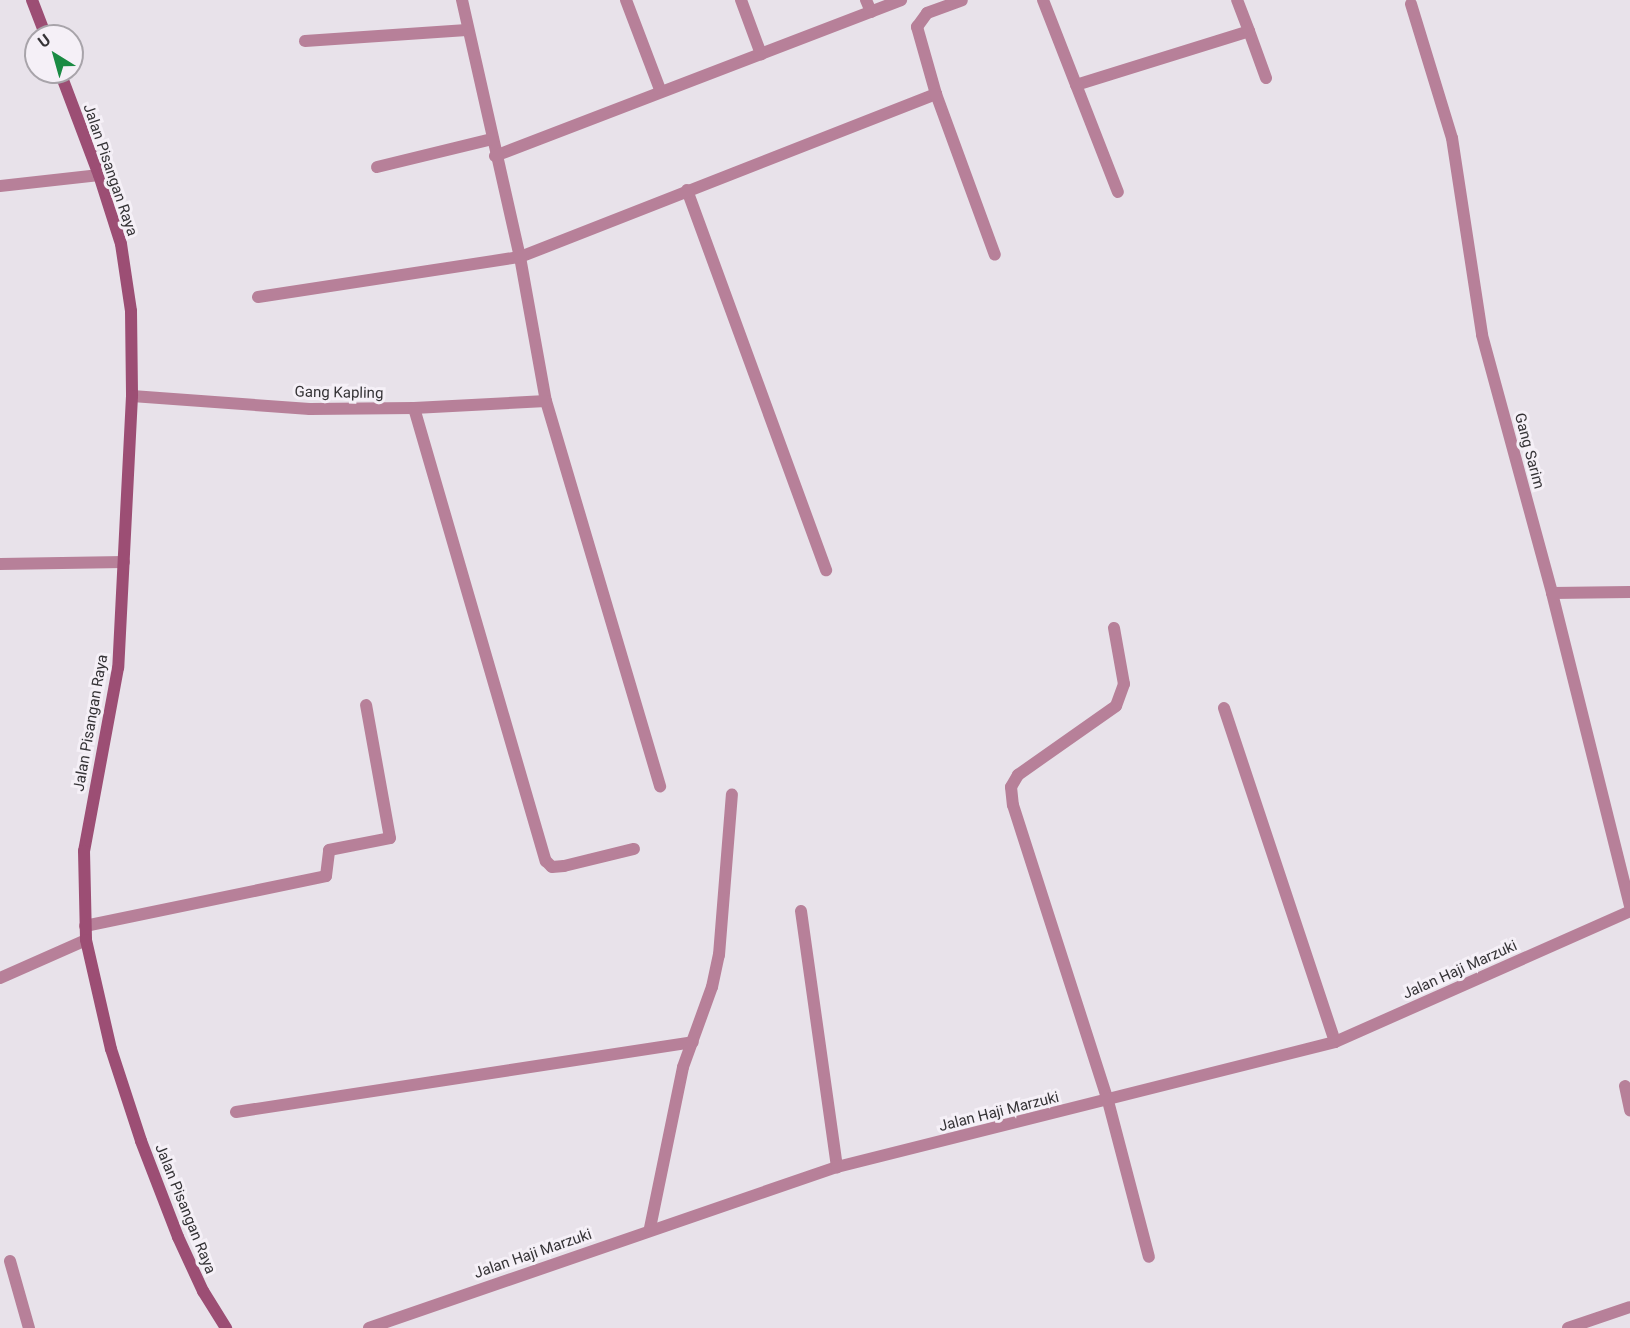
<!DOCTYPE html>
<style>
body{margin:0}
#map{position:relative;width:1630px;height:1328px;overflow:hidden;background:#e8e2ea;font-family:Roboto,sans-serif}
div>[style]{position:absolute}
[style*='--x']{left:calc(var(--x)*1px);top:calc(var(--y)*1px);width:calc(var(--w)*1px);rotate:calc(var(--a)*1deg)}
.street>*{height:12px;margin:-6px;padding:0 6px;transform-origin:6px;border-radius:6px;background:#b78099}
.secondary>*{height:12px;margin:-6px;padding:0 6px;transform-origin:6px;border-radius:6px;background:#9c4e74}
span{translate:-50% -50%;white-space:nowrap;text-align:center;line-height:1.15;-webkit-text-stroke:6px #f5f0f7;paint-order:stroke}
.street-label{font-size:15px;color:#353336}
.north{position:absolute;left:24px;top:24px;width:60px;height:60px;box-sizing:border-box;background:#f5f0f7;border:2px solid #a8a4aa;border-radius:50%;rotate:323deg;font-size:16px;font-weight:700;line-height:24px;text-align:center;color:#353336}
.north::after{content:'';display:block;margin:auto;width:21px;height:27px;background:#1a8b43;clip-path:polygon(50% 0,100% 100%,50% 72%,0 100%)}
</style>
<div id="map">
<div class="street">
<i style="--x:462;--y:0;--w:263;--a:77.3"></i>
<i style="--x:520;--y:257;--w:146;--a:79.8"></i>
<i style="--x:546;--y:401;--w:402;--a:73.5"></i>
<i style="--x:626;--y:0;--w:98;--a:69.2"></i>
<i style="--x:741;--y:0;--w:58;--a:69.7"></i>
<i style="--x:866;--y:0;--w:13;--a:67"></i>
<i style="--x:1043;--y:0;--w:206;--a:68.7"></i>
<i style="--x:1411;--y:4;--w:140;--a:73"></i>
<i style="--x:1452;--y:138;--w:199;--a:81.3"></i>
<i style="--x:1482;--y:335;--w:267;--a:74.8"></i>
<i style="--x:1552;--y:593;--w:322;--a:76"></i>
<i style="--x:1249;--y:31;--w:50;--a:70.1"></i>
<i style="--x:305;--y:41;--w:162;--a:-3.9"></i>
<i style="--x:1076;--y:85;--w:181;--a:-17.3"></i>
<i style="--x:1249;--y:31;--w:33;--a:-111"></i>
<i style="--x:936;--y:94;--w:70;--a:-105.8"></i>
<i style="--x:917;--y:27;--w:17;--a:-54"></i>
<i style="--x:927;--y:13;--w:37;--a:-20"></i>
<i style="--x:495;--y:156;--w:435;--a:-21"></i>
<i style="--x:377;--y:167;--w:118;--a:-13.7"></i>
<i style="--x:0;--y:186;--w:100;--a:-6.3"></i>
<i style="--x:687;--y:190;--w:405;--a:69.9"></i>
<i style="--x:258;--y:297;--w:265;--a:-8.7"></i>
<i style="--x:520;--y:257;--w:447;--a:-21.4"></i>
<i style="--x:936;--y:94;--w:171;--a:69.9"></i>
<i style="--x:132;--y:396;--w:178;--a:4.2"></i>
<i style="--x:310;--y:409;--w:104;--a:-0.6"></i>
<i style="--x:414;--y:408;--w:132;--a:-3"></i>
<i style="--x:414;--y:408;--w:472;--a:73.8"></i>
<i style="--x:546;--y:861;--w:8;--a:45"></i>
<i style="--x:552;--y:867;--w:12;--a:-5"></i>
<i style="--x:564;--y:866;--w:72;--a:-13.7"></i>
<i style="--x:0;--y:564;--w:124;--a:-0.9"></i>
<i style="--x:1552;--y:593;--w:78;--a:-0.7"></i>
<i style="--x:1114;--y:628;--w:57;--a:79.9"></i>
<i style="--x:1124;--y:684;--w:23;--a:110"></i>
<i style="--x:1116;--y:706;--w:120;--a:144.9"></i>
<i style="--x:1018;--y:775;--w:14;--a:120"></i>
<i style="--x:1011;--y:787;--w:18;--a:84"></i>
<i style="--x:1013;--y:805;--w:311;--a:72.2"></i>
<i style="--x:1108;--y:1101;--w:161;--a:75.3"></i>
<i style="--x:1224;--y:708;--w:352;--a:71.6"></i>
<i style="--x:801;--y:911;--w:259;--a:82"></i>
<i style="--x:85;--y:926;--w:246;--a:-11.7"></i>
<i style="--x:326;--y:876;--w:26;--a:-83"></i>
<i style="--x:329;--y:850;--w:62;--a:-11.1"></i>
<i style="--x:390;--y:838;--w:135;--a:-100.2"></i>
<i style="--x:0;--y:978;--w:94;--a:-23.8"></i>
<i style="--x:1625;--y:1086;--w:25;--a:78"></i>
<i style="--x:236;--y:1112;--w:462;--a:-8.7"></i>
<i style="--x:650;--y:1228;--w:164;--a:-78.4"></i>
<i style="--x:683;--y:1067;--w:85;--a:-70.1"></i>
<i style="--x:712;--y:987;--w:33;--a:-78"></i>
<i style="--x:719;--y:955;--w:161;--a:-85.4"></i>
<i style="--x:10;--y:1261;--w:70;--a:74.2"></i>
<i style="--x:369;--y:1328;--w:495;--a:-19"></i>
<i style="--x:837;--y:1167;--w:513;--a:-14.09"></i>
<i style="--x:1335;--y:1042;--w:323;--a:-23.9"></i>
<i style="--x:1568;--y:1328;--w:65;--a:-18.7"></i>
</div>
<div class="secondary">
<i style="--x:32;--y:0;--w:39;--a:69"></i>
<i style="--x:60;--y:72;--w:110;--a:69.3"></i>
<i style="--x:99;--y:175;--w:72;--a:72.3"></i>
<i style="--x:121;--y:244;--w:68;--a:81.5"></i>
<i style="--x:131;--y:311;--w:85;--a:89.3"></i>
<i style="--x:132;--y:396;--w:272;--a:92.9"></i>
<i style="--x:118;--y:668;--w:186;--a:100.5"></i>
<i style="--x:84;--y:851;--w:89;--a:88.7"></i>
<i style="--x:86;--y:940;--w:112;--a:77.1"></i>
<i style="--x:111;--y:1049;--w:97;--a:71.9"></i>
<i style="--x:141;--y:1141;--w:103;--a:68.9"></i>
<i style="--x:178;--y:1237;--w:60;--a:65.2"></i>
<i style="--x:203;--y:1291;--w:44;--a:58.1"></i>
</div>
<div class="street-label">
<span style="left:110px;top:170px;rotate:71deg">Jalan Pisangan Raya</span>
<span style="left:339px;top:393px;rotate:1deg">Gang Kapling</span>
<span style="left:1529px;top:451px;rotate:75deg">Gang Sarim</span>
<span style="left:91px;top:723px;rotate:-80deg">Jalan Pisangan Raya</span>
<span style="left:1460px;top:970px;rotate:-24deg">Jalan Haji Marzuki</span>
<span style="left:999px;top:1112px;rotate:-14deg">Jalan Haji Marzuki</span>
<span style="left:185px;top:1209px;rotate:68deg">Jalan Pisangan Raya</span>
<span style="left:533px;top:1254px;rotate:-19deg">Jalan Haji Marzuki</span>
</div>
<div class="north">U</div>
</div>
